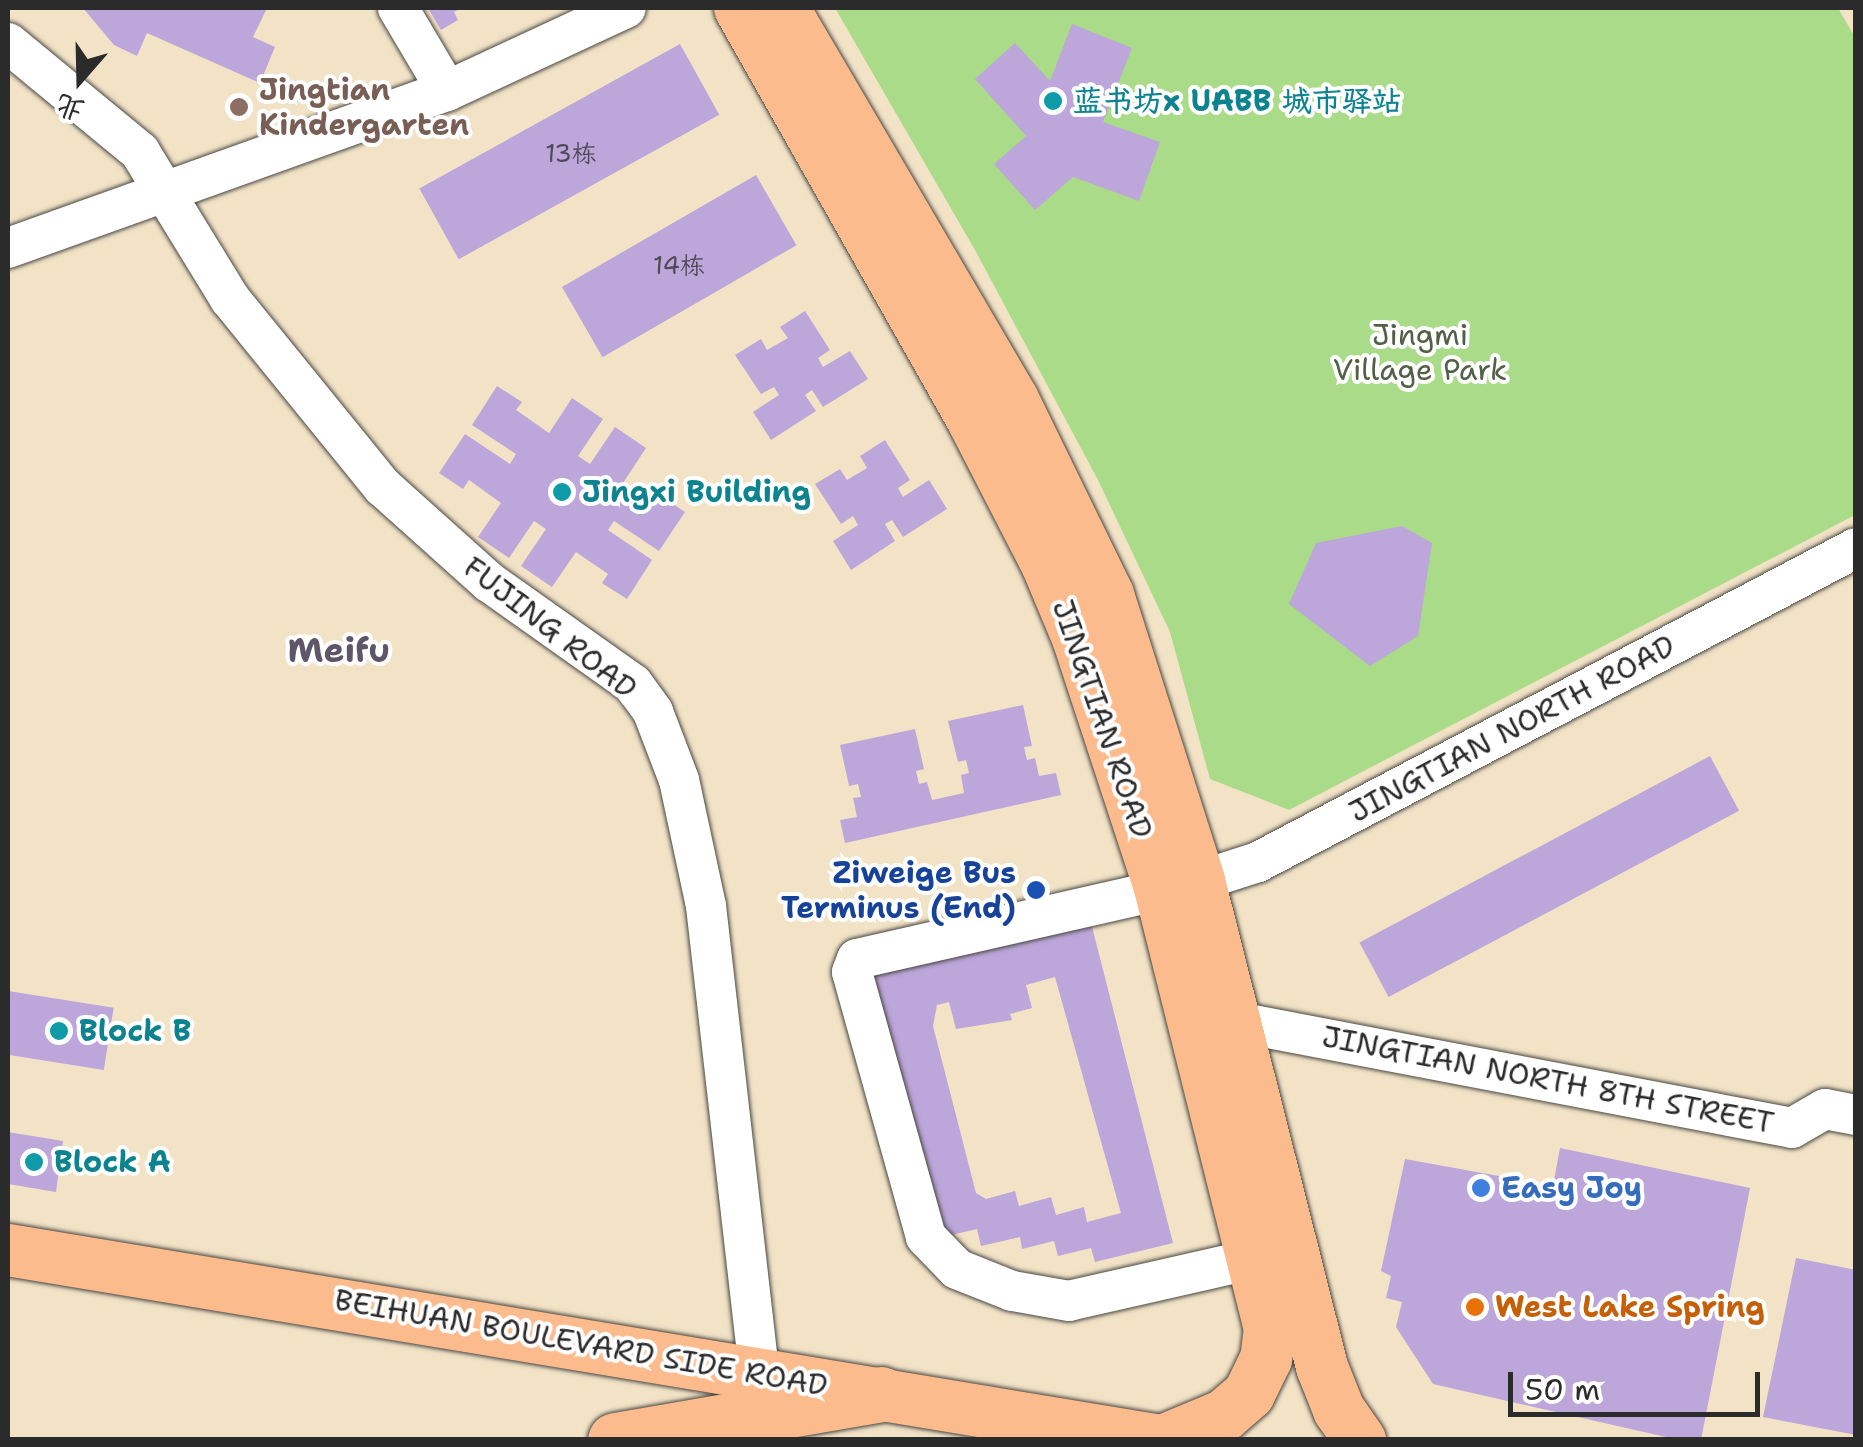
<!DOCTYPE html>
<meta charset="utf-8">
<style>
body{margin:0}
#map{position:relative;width:1863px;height:1447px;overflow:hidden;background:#f2e3c7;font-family:"Shantell Sans","LXGW WenKai TC",sans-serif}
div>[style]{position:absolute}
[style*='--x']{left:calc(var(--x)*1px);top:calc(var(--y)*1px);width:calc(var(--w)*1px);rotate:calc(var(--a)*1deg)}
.green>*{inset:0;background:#aadb89}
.building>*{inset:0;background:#bca6da;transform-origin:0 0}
.roads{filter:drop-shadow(0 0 2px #494742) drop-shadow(0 0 2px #494742)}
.minor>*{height:40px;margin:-20px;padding:0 20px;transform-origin:20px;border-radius:20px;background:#fff}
.major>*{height:52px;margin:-26px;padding:0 26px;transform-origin:26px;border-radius:26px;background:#fbbb8d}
.highway>*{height:55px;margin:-27.5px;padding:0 27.5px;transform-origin:27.5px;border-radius:27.5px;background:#fbbb8d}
.dots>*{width:28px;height:28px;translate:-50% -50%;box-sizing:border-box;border:5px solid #fff;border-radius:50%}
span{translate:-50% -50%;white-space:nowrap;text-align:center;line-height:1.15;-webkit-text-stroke:8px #fff;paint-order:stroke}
.number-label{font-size:25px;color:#4f4a57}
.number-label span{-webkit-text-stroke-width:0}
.education-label{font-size:30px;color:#785e54;font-weight:700}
.left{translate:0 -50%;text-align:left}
.culture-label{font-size:30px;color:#0d838f;font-weight:700}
.park-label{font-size:30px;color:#516047}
.street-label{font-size:30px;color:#2b2b2b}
.transit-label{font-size:30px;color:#164399;font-weight:700}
.right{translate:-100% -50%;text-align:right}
.shop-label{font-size:30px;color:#366cbe;font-weight:700}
.food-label{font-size:30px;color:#c56008;font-weight:700}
.quarter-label{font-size:35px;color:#5e5668;font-weight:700}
.frame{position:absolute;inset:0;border:10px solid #2b2b2b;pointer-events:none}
.north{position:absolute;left:30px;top:30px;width:100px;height:100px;-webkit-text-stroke:8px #fff;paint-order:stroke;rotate:200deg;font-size:28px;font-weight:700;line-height:40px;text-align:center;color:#2b2b2b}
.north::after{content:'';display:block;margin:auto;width:35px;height:45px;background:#2b2b2b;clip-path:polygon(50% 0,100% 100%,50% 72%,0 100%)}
.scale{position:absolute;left:1508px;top:1372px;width:252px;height:45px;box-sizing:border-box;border:5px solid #2b2b2b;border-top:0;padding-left:12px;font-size:30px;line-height:35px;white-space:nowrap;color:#2b2b2b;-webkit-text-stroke:8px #fff;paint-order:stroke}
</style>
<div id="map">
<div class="green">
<i style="clip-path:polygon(835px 8px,1838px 8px,1856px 39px,1855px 515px,1289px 810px,1210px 779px,1170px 632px,1098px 480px,975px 250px)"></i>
</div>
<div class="building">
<i style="clip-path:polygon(83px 8px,267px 8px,253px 37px,275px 47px,260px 83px,147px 33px,137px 56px,114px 45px)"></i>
<i style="clip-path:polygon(428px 8px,461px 8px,454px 12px,458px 20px,441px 30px)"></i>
<i style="clip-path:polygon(1072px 24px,1132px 48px,1103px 122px,1160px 142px,1139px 201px,1073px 177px,1035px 210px,994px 164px,1026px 136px,975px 79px,1015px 43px,1050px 81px)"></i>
<i style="left:680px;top:44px;width:81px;height:298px;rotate:61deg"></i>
<i style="left:756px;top:175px;width:81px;height:224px;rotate:60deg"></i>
<i style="clip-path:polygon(805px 311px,830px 350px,818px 358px,823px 367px,850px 351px,868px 379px,823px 407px,812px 390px,805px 395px,816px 411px,771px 440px,753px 412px,779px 395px,774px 387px,761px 394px,735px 355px,761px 339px,767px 350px,788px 338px,780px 327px)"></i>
<i style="clip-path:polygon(497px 386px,522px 402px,516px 410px,549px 433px,572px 398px,603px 419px,578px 456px,590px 464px,615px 427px,646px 448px,623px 483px,656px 505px,661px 496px,685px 512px,659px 551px,614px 521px,608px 530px,652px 560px,627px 599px,602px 583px,608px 574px,576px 552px,552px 587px,521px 566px,546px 529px,534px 521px,509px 558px,478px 537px,501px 503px,469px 480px,463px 489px,439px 473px,465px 434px,510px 464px,516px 454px,472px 425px)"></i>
<i style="clip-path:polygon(885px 440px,910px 480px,898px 488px,903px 497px,929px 480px,947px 509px,903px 537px,892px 520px,885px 524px,895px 541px,851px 570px,833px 541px,858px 525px,853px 516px,841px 524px,815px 484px,840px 469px,847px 480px,867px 468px,860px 456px)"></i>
<i style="clip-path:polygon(1402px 526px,1432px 543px,1418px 636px,1370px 666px,1289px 604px,1316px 543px)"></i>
<i style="clip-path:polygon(1023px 705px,1032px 746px,1024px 747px,1027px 760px,1035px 758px,1039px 776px,1056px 773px,1061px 795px,845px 843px,840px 820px,857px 817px,853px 798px,861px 797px,858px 784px,849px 786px,840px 745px,915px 729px,924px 769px,916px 771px,919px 784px,927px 782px,932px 800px,964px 793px,961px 775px,969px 773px,966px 760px,958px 762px,948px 721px)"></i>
<i style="left:1710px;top:756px;width:62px;height:397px;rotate:62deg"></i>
<i style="clip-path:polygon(evenodd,1090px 919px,1173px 1243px,1095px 1262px,1091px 1248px,1058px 1256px,1054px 1241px,1022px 1249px,1020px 1237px,981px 1246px,977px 1229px,938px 1238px,871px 974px,1090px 919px,1055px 977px,1121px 1213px,1087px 1222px,1084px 1207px,1056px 1215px,1051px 1197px,1019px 1206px,1015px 1191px,986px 1199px,976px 1193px,933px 1026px,937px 1005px,949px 1002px,956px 1029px,1012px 1020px,1010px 1014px,1032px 1008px,1026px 985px,1055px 977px)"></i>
<i style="left:8px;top:991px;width:107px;height:63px;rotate:9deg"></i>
<i style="clip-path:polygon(8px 1132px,63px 1141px,56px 1192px,8px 1184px)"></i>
<i style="clip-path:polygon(1560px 1148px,1750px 1188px,1701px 1440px,1679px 1440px,1433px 1384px,1396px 1327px,1402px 1302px,1386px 1298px,1391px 1276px,1381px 1271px,1405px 1159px,1553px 1186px)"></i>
<i style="clip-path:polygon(1796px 1258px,1856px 1270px,1856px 1435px,1763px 1417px)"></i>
</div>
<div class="roads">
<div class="minor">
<i style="--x:398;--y:8;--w:96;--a:59.4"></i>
<i style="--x:8;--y:43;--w:171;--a:39.5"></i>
<i style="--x:140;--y:152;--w:172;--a:58.5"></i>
<i style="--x:230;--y:299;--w:242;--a:50.9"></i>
<i style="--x:383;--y:487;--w:142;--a:41.9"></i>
<i style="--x:489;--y:582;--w:176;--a:35.3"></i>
<i style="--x:633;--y:684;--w:34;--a:54"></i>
<i style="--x:653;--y:712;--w:73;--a:69.1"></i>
<i style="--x:679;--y:780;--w:129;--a:77.9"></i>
<i style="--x:706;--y:906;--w:470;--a:83.5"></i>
<i style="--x:8;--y:248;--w:466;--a:-19.7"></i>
<i style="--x:447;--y:91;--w:197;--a:-24.9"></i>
<i style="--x:1237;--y:1022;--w:565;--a:10.81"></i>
<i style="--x:1792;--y:1128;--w:38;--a:-30"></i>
<i style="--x:1825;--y:1109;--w:32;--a:11"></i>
<i style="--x:1280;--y:1253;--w:216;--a:167.2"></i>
<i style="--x:1069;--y:1301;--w:58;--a:-170"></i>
<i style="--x:1012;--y:1291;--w:59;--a:-158.2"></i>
<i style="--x:957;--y:1269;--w:45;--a:-134.1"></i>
<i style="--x:926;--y:1237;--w:275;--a:-105.6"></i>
<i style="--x:852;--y:972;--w:14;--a:-69"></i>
<i style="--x:857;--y:959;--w:351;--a:-12.8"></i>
<i style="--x:1199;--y:881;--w:62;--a:-17.9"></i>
<i style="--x:1258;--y:862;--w:675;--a:-27.7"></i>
</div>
<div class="major">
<i style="--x:740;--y:8;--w:473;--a:60.5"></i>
<i style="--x:973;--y:420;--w:162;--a:62.8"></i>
<i style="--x:1047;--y:564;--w:80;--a:67.3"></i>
<i style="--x:1078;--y:638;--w:263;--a:71.8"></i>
<i style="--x:1160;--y:888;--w:454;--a:76"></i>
<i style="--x:1270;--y:1328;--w:31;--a:97"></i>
<i style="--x:1266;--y:1359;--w:39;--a:116"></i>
<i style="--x:1249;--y:1394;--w:32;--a:139"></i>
<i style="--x:1225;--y:1415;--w:65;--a:157.4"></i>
<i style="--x:783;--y:8;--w:454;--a:59.6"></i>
<i style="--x:1013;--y:400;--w:217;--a:64"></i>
<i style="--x:1108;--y:595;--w:300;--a:72.3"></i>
<i style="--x:1199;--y:881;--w:501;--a:75.8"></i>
<i style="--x:1322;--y:1367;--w:46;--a:68.4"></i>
<i style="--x:1339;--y:1410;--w:37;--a:55"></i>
<i style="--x:8;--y:1250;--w:1162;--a:9.41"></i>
</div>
<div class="highway">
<i style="--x:615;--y:1440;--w:270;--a:-9.8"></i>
</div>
</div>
<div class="dots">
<i style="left:1053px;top:101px;background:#0f9aa8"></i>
<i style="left:239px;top:107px;background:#8d6e63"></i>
<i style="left:562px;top:492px;background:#0f9aa8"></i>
<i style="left:1036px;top:890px;background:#1a4fb4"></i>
<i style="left:59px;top:1031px;background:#0f9aa8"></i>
<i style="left:34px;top:1162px;background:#0f9aa8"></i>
<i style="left:1481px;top:1188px;background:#3f7fe0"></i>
<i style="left:1475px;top:1307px;background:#e8710a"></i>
</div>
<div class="number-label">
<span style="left:571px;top:153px">13栋</span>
<span style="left:679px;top:265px">14栋</span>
</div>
<div class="education-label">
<span class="left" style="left:259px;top:107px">Jingtian<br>Kindergarten</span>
</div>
<div class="culture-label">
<span class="left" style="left:1073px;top:101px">蓝书坊x UABB 城市驿站</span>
<span class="left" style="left:582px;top:492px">Jingxi Building</span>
<span class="left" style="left:79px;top:1031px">Block B</span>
<span class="left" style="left:54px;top:1162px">Block A</span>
</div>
<div class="park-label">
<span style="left:1420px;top:352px">Jingmi<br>Village Park</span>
</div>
<div class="street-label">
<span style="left:550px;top:628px;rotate:38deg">FUJING ROAD</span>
<span style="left:1102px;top:719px;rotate:71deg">JINGTIAN ROAD</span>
<span style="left:1512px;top:729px;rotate:-28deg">JINGTIAN NORTH ROAD</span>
<span style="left:1548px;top:1080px;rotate:11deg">JINGTIAN NORTH 8TH STREET</span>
<span style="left:581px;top:1343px;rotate:10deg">BEIHUAN BOULEVARD SIDE ROAD</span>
</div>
<div class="transit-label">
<span class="right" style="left:1016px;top:890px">Ziweige Bus<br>Terminus (End)</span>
</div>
<div class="shop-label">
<span class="left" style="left:1501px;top:1188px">Easy Joy</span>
</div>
<div class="food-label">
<span class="left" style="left:1495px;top:1307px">West Lake Spring</span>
</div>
<div class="quarter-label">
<span style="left:339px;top:650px">Meifu</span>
</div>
<div class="frame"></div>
<div class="north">北</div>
<div class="scale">50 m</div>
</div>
